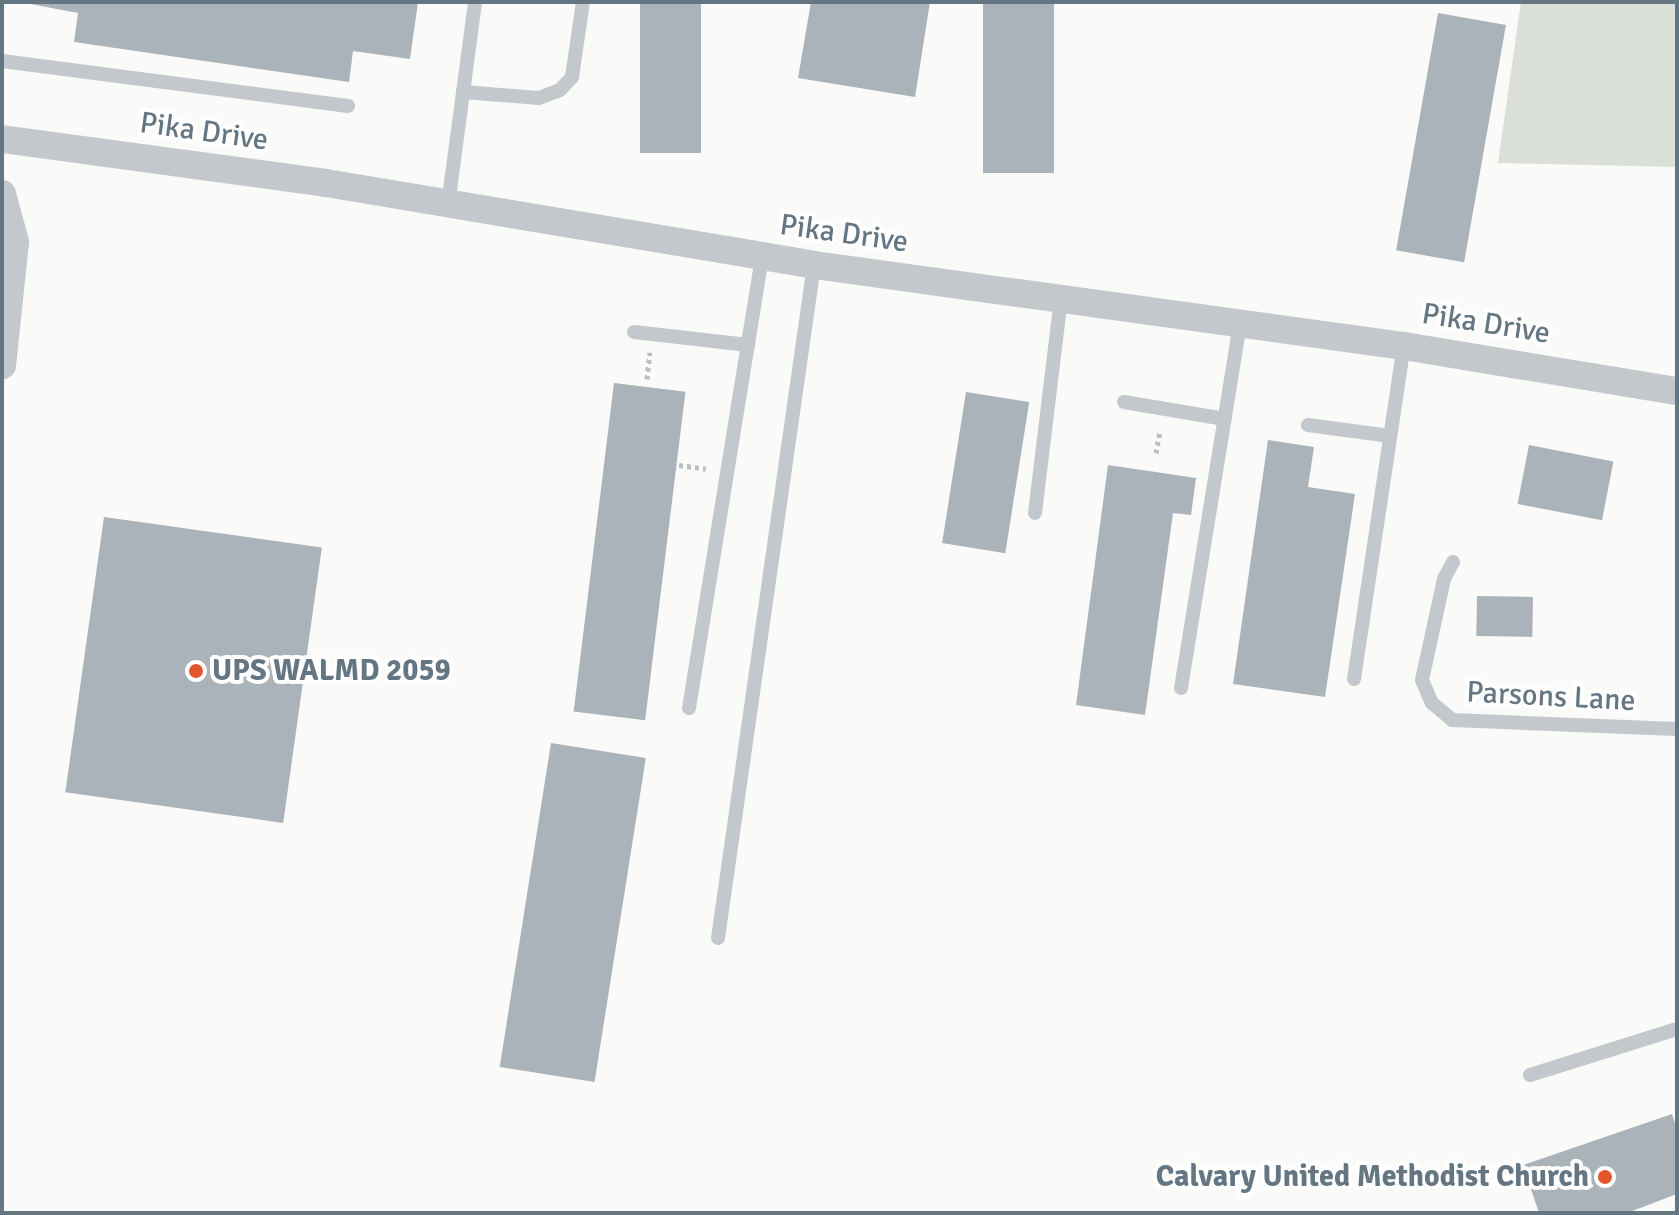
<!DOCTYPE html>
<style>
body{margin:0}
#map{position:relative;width:1679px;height:1215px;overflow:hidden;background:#fafaf8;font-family:Signika,sans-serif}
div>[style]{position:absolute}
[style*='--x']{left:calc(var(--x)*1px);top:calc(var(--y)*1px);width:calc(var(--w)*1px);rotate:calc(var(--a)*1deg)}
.green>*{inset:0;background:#dadfd7}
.building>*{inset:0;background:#aab3b9;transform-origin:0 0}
.path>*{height:5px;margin-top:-2.5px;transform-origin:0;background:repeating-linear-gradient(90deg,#bbbfc2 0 4px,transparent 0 8px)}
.lane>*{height:14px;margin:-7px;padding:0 7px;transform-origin:7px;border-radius:7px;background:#c3c8cc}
.street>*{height:28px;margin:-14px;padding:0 14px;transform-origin:14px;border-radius:14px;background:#c3c8cc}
.dots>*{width:22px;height:22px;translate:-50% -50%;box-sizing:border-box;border:4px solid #fff;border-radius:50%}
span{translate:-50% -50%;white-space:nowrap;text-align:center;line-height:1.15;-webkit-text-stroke:8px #fff;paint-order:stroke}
.street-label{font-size:30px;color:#657683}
.poi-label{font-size:30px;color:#657683;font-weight:700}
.left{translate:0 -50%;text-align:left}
.right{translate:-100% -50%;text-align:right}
.frame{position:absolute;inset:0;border:4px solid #657683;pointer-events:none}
</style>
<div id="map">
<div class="green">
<i style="clip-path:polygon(1521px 2px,1677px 2px,1677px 167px,1498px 163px)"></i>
</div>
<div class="building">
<i style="clip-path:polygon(20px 2px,418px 2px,410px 59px,353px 51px,349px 82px,74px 42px,78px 13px)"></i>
<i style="left:640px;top:2px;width:61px;height:151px"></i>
<i style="clip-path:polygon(811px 2px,930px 2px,915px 97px,798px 78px)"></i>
<i style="left:983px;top:2px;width:71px;height:171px"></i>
<i style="left:1438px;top:13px;width:69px;height:241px;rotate:10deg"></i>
<i style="left:614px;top:383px;width:72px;height:331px;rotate:7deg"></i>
<i style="left:966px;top:392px;width:64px;height:153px;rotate:9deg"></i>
<i style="clip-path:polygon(1268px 440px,1314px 447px,1308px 487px,1355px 494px,1325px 697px,1233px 684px)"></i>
<i style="left:1529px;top:445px;width:86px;height:60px;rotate:11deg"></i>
<i style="clip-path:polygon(1108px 465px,1196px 478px,1191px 515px,1173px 513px,1145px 715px,1076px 705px)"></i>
<i style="left:104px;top:517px;width:220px;height:278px;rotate:8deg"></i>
<i style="left:1477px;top:596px;width:56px;height:40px;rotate:1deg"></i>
<i style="left:551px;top:743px;width:96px;height:328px;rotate:9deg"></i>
<i style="clip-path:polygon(1672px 1114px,1677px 1129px,1677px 1194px,1627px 1213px,1539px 1213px,1523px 1165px)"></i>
</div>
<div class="path">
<i style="--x:647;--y:379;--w:27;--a:-84"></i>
<i style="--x:1156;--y:453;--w:23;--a:-80"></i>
<i style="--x:679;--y:465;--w:27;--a:8"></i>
</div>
<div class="lane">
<i style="--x:2;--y:61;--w:349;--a:7.4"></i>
<i style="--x:463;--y:92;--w:76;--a:4.5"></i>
<i style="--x:539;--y:98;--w:22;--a:-21"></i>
<i style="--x:560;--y:90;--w:18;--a:-47"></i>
<i style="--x:572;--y:77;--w:76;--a:-81.7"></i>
<i style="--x:448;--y:205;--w:205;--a:-82.4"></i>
<i style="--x:634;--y:332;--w:115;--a:6.5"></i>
<i style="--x:1124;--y:402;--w:102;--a:9.6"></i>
<i style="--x:1308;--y:425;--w:83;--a:7.6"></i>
<i style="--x:1035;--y:513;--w:217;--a:-83.1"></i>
<i style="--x:1453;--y:562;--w:19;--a:118"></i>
<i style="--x:1444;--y:579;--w:103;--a:102.3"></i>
<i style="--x:1422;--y:680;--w:25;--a:67"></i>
<i style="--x:1432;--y:703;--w:26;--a:40"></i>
<i style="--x:1452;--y:720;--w:225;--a:2.3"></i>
<i style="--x:1354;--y:679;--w:337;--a:-81.5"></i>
<i style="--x:1181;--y:688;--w:370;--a:-80.8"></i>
<i style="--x:689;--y:708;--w:457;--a:-80.8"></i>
<i style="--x:718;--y:938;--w:680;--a:-81.88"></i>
<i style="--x:1530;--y:1075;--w:154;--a:-17.4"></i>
</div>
<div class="street">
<i style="--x:2;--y:139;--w:327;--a:7.7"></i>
<i style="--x:326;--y:183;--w:495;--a:9.5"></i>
<i style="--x:814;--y:265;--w:596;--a:7.82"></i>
<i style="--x:1404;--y:346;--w:277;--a:9.4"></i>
<i style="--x:2;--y:194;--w:50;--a:74.8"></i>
<i style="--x:15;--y:242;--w:124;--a:96"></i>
</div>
<div class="dots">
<i style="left:196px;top:671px;background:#e4572e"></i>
<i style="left:1605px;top:1177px;background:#e4572e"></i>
</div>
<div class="street-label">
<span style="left:204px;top:132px;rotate:8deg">Pika Drive</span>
<span style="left:844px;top:234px;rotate:8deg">Pika Drive</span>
<span style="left:1486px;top:324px;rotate:9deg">Pika Drive</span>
<span style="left:1551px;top:697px;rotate:3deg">Parsons Lane</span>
</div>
<div class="poi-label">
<span class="left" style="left:212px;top:671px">UPS WALMD 2059</span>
<span class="right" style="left:1589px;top:1177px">Calvary United Methodist Church</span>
</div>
<div class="frame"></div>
</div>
